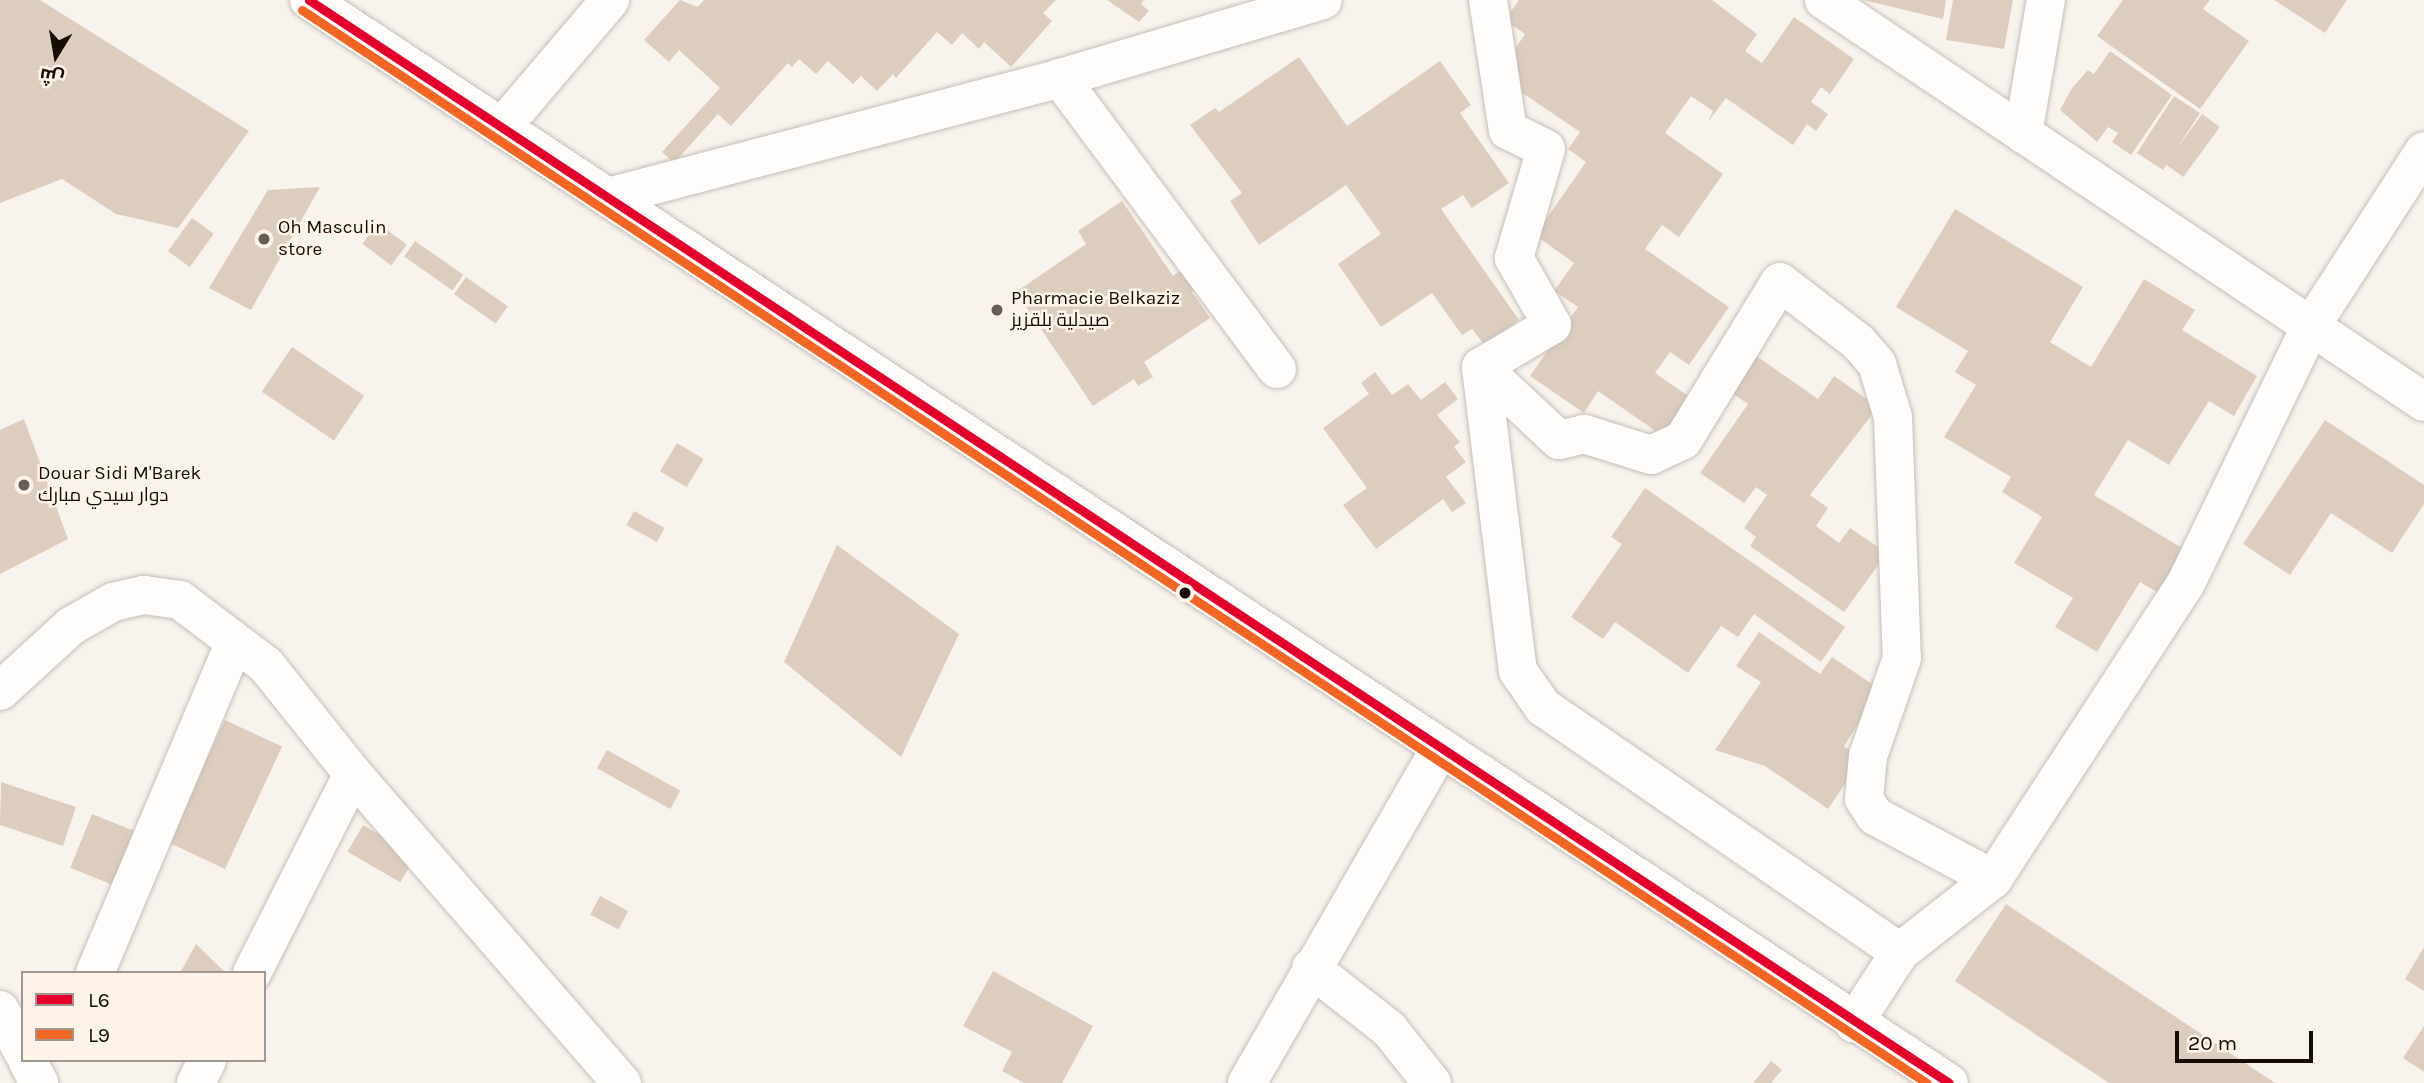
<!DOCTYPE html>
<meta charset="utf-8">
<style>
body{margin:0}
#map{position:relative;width:2424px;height:1083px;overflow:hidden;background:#f9f3ee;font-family:Karla,Cairo,sans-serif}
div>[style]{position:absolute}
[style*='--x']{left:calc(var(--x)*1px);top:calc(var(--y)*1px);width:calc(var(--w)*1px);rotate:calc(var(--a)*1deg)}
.building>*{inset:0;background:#ddcdbe;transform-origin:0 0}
.roads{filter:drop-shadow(0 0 2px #c5beb8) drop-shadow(0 0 2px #c5beb8)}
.minor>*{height:38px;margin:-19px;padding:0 19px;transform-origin:19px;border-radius:19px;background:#fefdfc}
.secondary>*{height:38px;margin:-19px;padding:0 19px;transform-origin:19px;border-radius:19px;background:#fefdfc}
.bus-1>*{height:9px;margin:-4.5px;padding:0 4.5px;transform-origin:4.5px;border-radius:4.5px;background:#e4002b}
.bus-2>*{height:9px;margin:-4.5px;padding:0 4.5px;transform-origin:4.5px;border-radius:4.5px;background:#f26522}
.dots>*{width:19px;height:19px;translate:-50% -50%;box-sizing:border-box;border:4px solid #fef3e9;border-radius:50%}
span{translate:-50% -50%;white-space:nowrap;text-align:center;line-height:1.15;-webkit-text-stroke:5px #fef3e9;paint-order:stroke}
.poi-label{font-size:19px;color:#150d05}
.left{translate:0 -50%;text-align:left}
.legend{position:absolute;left:21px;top:971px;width:245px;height:91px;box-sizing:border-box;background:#fef3e9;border:2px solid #a1978e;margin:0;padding:9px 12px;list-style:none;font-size:21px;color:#150d05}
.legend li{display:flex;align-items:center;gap:14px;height:35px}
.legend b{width:35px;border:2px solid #a1978e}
.north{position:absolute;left:21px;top:21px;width:70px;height:70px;-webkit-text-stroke:5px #fef3e9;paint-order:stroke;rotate:191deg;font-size:19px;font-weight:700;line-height:28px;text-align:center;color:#150d05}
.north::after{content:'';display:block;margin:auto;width:24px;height:32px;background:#150d05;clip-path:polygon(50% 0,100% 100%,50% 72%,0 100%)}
.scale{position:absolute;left:2175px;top:1031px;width:138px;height:32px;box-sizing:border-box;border:4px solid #150d05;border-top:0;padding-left:9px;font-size:21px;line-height:24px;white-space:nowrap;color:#150d05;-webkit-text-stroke:5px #fef3e9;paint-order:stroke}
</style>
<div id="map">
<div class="building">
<i style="clip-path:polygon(0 0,40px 0,249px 131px,178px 228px,116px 214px,62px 179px,0 203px)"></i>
<i style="clip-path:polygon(680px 0,698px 7px,704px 0,1056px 0,1043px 13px,1052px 21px,1011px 67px,984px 42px,979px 49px,962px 33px,952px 45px,937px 32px,896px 78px,893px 74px,877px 91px,861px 76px,853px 84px,828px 61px,816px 74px,799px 59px,792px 67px,788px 63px,731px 126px,718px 114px,674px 163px,662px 152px,720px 88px,679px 50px,669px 62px,644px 40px)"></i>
<i style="clip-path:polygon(1107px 0,1144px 0,1141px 4px,1149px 11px,1139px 22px)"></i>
<i style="clip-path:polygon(1519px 0,1712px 0,1757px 34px,1745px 51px,1762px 63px,1794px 17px,1854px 59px,1830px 94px,1821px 87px,1811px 102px,1828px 114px,1816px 131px,1807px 124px,1793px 145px,1726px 98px,1708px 122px,1713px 111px,1691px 96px,1665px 133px,1723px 174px,1679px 237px,1662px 225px,1645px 249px,1729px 307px,1689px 365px,1670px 352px,1655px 373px,1691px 398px,1664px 437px,1598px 391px,1584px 413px,1530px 376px,1578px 307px,1554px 291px,1574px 263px,1535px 235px,1586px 162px,1568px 149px,1580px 132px,1508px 83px,1505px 64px,1525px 34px,1505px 20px)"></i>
<i style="clip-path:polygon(1863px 0,1946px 0,1943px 19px)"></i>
<i style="clip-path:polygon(1953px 0,2013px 0,2004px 49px,1946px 40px)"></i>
<i style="clip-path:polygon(2123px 0,2210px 0,2203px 9px,2249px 41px,2200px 109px,2097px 36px)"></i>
<i style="clip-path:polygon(2274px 0,2347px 0,2325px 33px)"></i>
<i style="clip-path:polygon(2110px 51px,2172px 95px,2131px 155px,2112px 142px,2118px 133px,2108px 127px,2097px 142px,2060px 110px,2072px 88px,2088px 70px,2094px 74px)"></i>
<i style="clip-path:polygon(1299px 57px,1347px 126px,1440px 61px,1471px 105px,1460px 113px,1509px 183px,1472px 208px,1463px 195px,1441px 209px,1519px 320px,1484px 344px,1472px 329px,1462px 335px,1432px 293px,1381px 327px,1338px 264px,1381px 234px,1346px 185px,1259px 245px,1230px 201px,1242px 193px,1190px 125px,1215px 108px,1219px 112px)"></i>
<i style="left:2174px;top:96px;width:31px;height:68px;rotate:33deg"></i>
<i style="left:2202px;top:114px;width:22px;height:62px;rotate:36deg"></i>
<i style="clip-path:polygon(320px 187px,251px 310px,209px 288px,268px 190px)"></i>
<i style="clip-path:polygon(1122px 201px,1173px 276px,1186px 267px,1200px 287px,1192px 292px,1210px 318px,1144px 362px,1153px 377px,1138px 386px,1134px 379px,1093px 406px,1016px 292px,1086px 244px,1078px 231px)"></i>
<i style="clip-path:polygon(1955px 209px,2083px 287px,2050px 342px,2091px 367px,2144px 279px,2195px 310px,2182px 330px,2257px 376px,2234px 416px,2209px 401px,2169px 465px,2128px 440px,2094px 495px,2187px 551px,2160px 594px,2140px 582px,2097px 652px,2055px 627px,2073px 598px,2014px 563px,2042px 517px,2002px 492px,2011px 477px,1944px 437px,1976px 385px,1955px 372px,1968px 351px,1896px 307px)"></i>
<i style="left:192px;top:218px;width:27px;height:41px;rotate:36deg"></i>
<i style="left:378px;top:223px;width:36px;height:26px;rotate:37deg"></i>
<i style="left:415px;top:241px;width:59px;height:19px;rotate:35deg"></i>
<i style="left:466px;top:277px;width:51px;height:21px;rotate:35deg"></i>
<i style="left:292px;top:347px;width:87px;height:54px;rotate:34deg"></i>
<i style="clip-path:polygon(1755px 355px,1818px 399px,1834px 376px,1878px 407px,1810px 495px,1828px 508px,1816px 526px,1839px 543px,1850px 528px,1887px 553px,1844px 612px,1750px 546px,1756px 537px,1744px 528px,1767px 495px,1756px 487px,1744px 503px,1700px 473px,1748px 404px,1729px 391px)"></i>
<i style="clip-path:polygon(1375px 372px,1392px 395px,1408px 384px,1421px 400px,1445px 382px,1458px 399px,1437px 415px,1460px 442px,1454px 447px,1466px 462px,1446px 477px,1466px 503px,1452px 512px,1443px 499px,1376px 549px,1343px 505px,1367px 488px,1323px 428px,1369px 394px,1361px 383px)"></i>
<i style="clip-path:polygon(24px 419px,68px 539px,0 574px,0 430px)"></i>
<i style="clip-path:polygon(2325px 420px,2424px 485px,2424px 504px,2392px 553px,2331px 513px,2290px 575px,2243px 544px)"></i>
<i style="left:677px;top:443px;width:31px;height:33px;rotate:31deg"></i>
<i style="clip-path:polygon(1645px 488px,1845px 627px,1821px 662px,1754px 614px,1738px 637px,1721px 626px,1688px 673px,1615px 622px,1603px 639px,1571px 617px,1622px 544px,1611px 537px)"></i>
<i style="left:634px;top:511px;width:35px;height:16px;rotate:29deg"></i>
<i style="clip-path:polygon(837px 545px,959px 634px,901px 757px,784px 662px)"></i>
<i style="clip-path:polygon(1759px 632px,1820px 674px,1832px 657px,1881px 690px,1844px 746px,1862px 759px,1828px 809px,1765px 766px,1715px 750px,1761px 682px,1736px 666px)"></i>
<i style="left:225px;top:720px;width:63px;height:135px;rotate:25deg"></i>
<i style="left:607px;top:750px;width:84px;height:21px;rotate:29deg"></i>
<i style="clip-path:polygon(1px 782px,76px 807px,63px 846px,0 825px)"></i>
<i style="left:92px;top:814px;width:45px;height:58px;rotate:22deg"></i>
<i style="left:363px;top:825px;width:61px;height:31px;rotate:30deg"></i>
<i style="left:600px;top:896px;width:32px;height:21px;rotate:28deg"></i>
<i style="clip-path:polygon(2006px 904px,2275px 1083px,2109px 1083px,1955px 981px)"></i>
<i style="clip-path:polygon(196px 944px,226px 973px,180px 973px)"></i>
<i style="clip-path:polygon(2424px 947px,2424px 991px,2405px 979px)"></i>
<i style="clip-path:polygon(993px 971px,1093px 1026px,1062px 1083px,1024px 1083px,1002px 1071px,1012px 1052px,963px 1026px)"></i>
<i style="clip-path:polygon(2424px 1026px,2424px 1072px,2403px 1058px)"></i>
<i style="clip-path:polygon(1771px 1061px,1782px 1070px,1771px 1083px,1753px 1083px)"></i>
</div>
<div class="roads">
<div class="minor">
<i style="--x:1488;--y:0;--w:132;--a:81.3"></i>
<i style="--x:1508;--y:130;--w:42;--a:26.6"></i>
<i style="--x:1546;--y:149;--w:114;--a:106.4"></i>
<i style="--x:1514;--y:258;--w:77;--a:60.4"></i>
<i style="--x:1552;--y:325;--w:82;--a:149.4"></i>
<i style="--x:1481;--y:367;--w:306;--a:83.1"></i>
<i style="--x:1518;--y:671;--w:44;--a:55.2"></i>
<i style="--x:1543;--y:707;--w:433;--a:34.5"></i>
<i style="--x:1824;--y:0;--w:722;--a:33.82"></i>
<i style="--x:1060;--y:78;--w:363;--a:53.3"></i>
<i style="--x:502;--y:127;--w:167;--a:-49.6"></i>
<i style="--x:2023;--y:134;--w:136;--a:-80.3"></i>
<i style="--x:608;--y:197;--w:467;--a:-14.7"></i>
<i style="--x:1060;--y:78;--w:274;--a:-16.5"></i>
<i style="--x:1481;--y:367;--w:107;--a:43.1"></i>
<i style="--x:1559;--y:440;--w:26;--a:-13"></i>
<i style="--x:1584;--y:434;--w:70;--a:17.4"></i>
<i style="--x:1651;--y:455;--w:35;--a:-25"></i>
<i style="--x:1683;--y:440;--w:185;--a:-58.5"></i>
<i style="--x:1780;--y:282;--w:98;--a:37.6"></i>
<i style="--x:1858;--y:342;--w:29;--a:49"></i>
<i style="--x:1877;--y:364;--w:55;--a:73.2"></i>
<i style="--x:1893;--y:417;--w:241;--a:87.9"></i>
<i style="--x:1902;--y:658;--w:104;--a:109.1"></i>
<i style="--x:1868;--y:756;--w:43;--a:95.3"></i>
<i style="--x:1864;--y:799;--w:20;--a:57"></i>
<i style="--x:1875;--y:816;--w:134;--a:28.1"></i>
<i style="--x:1993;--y:879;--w:118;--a:141.9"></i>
<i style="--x:1900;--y:952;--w:85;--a:122.9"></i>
<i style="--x:0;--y:691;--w:96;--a:-42.5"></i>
<i style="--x:71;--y:626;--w:48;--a:-29.7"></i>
<i style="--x:113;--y:602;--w:32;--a:-13"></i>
<i style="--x:144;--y:595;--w:36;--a:8"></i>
<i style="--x:180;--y:600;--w:108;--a:37.1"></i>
<i style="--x:266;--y:665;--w:139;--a:51.4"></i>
<i style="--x:353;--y:774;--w:410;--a:49"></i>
<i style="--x:1993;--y:879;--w:351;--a:-56.9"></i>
<i style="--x:2185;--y:585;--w:288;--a:-64.1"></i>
<i style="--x:2311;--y:326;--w:208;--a:-57.1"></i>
<i style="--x:1311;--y:968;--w:99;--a:38"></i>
<i style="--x:1389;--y:1029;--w:69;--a:51.5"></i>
<i style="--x:95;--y:973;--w:357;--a:-67.1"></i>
<i style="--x:252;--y:973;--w:223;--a:-63.1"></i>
<i style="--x:0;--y:1010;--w:48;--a:61.3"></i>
<i style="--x:27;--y:1060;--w:26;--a:62"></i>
<i style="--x:196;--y:1083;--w:25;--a:-64"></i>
<i style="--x:1247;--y:1083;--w:384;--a:-60"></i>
</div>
<div class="secondary">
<i style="--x:309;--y:0;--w:1965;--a:33.44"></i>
</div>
</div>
<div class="bus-1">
<i style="--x:309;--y:0;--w:1965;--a:33.44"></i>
</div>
<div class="bus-2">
<i style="--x:302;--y:10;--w:1947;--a:33.44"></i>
</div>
<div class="dots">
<i style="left:264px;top:239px;background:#655e57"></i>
<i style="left:997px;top:310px;background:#655e57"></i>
<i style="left:24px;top:485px;background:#655e57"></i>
<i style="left:1185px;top:593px;background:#150d05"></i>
</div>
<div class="poi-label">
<span class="left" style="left:278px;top:239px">Oh Masculin<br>store</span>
<span class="left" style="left:1011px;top:310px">Pharmacie Belkaziz<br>صيدلية بلقزيز</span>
<span class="left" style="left:38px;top:485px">Douar Sidi M'Barek<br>دوار سيدي مبارك</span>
</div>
<ul class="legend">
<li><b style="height:9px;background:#e4002b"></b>L6</li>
<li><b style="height:9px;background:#f26522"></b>L9</li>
</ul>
<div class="north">ش</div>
<div class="scale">20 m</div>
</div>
